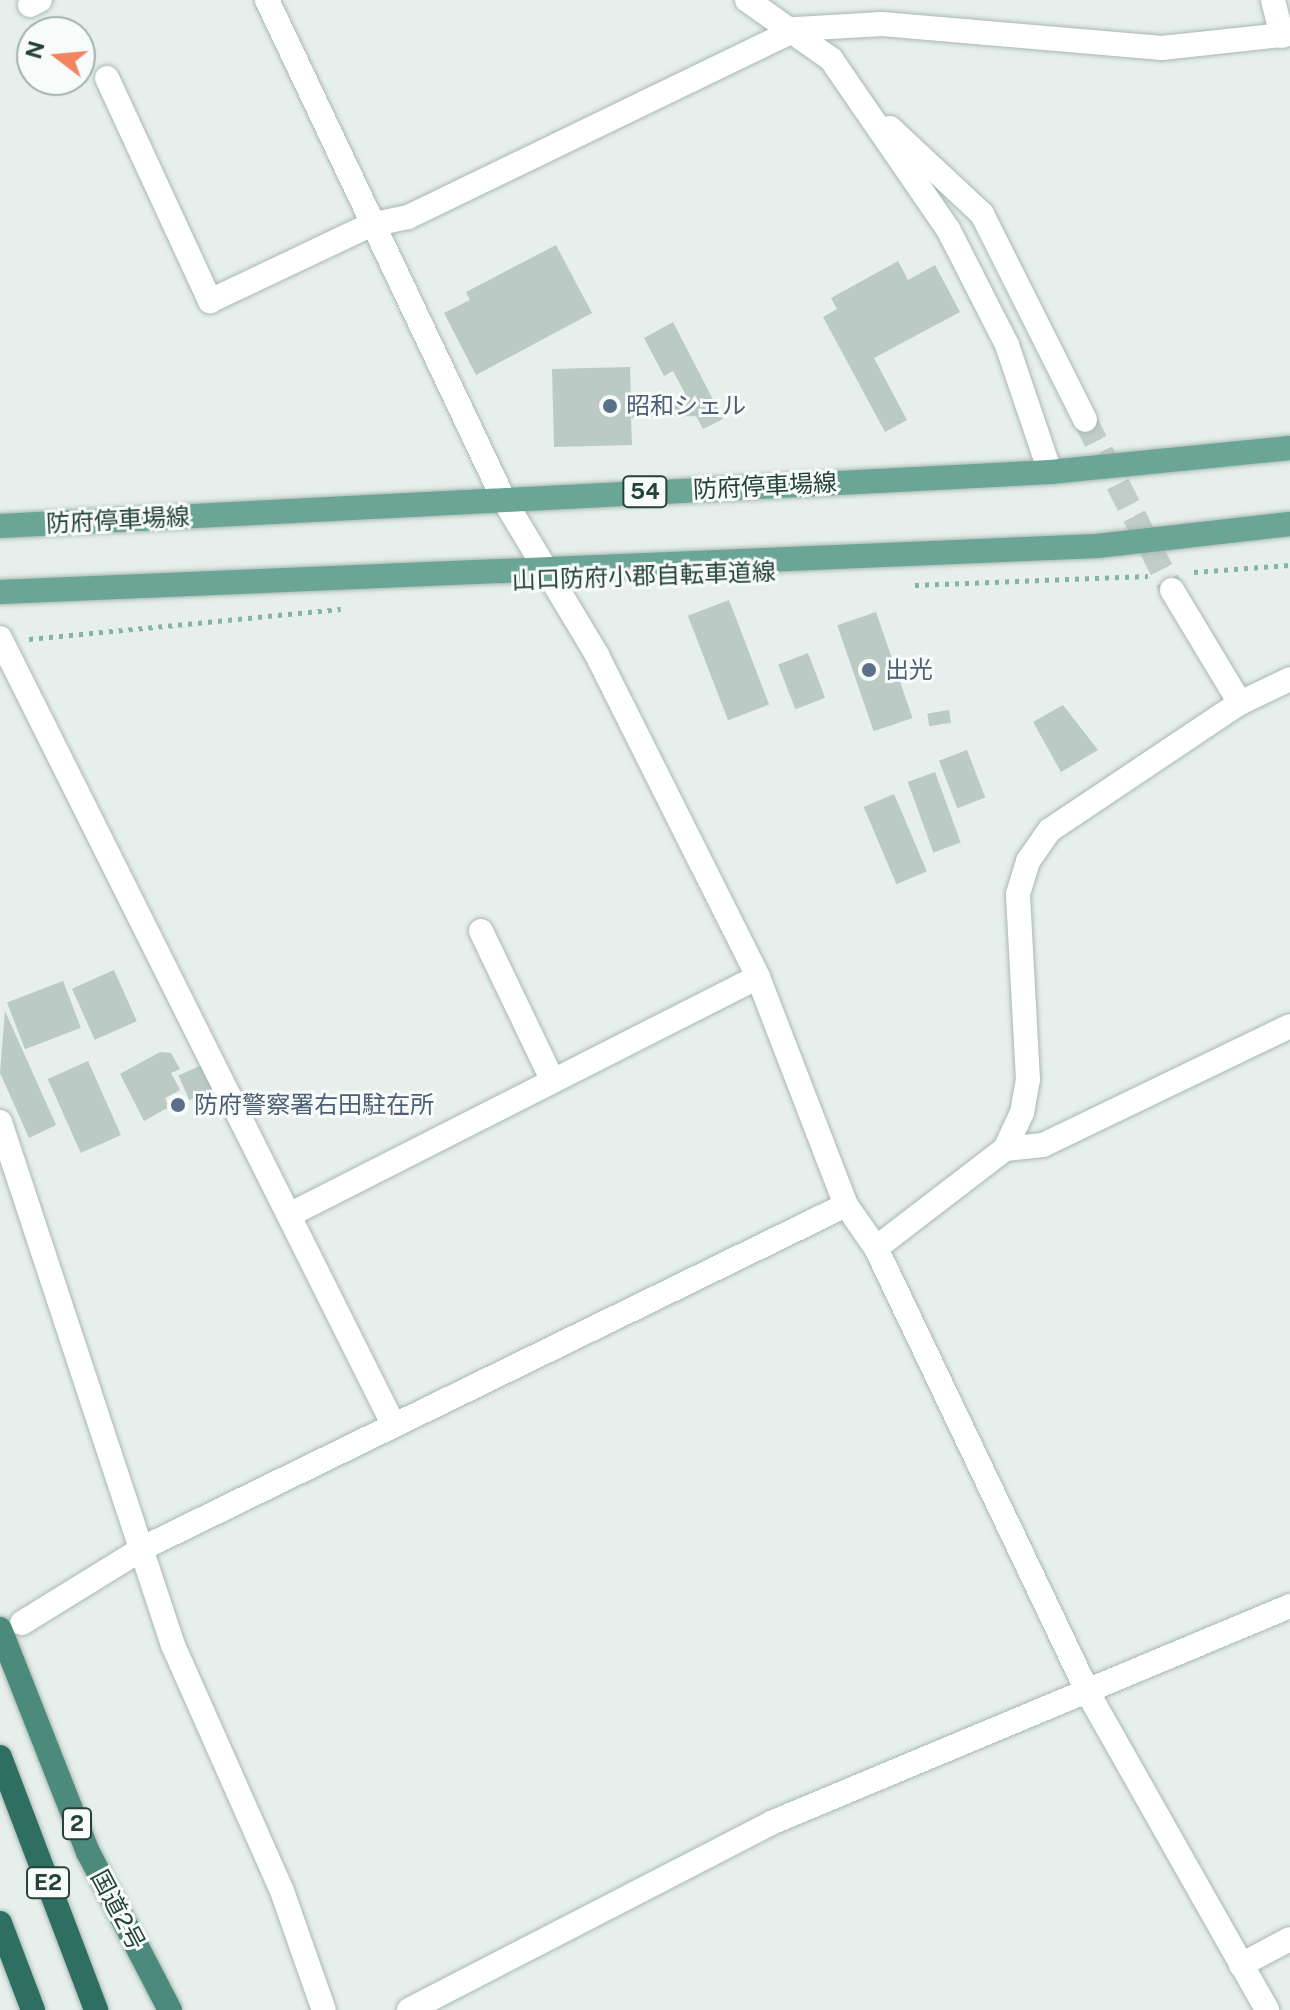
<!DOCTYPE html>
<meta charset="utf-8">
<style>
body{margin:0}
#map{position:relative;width:1290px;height:2010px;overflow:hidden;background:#e6efeb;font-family:"Public Sans","Noto Sans JP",sans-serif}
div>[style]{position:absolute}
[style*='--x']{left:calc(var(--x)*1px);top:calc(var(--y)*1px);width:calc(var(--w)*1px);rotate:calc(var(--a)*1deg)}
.building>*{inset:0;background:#bbcac4;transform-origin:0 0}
.minor-tunnel>*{height:24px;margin-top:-12px;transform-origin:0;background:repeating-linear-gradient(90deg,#bfccc8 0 24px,transparent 0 36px)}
.path>*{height:5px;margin-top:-2.5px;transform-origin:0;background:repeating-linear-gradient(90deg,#86b3a5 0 4px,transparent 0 10px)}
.roads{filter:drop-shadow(0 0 2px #a8b8b2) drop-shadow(0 0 2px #a8b8b2)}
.minor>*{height:24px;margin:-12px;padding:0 12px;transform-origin:12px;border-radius:12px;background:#fff}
.primary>*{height:24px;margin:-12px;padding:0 12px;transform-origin:12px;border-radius:12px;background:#6aa596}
.trunk>*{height:24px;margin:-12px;padding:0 12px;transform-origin:12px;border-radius:12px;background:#4c8a7c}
.motorway>*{height:24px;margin:-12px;padding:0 12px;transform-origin:12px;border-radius:12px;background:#2f6f62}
.dots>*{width:22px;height:22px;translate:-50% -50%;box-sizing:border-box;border:4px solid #f7fbf9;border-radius:50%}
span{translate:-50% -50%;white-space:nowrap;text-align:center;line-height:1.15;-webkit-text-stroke:6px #f7fbf9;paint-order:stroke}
.shield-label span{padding:2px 6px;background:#f7fbf9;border:2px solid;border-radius:6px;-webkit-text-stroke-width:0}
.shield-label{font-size:22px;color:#24423a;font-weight:700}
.service-label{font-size:24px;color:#4e5e75}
.left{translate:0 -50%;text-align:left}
.street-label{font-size:24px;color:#24423a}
.north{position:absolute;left:16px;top:16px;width:80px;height:80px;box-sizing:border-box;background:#f7fbf9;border:2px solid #a3b1ad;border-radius:50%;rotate:286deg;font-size:22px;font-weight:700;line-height:32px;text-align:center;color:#24423a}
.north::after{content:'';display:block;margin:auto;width:28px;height:36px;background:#f4845f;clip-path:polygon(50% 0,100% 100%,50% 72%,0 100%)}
</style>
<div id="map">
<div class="building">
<i style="clip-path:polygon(556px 245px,592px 313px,476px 375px,444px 313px,470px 300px,466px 292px)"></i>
<i style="clip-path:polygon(898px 261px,908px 280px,935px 265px,960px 312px,874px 358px,907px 420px,885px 432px,823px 317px,837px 309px,831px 298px)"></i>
<i style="clip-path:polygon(673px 322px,723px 419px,703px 429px,696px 416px,631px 418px,632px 445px,554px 447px,552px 369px,630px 367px,631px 401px,688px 399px,673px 371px,664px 376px,644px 338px)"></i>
<i style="left:729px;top:600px;width:112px;height:44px;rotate:69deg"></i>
<i style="left:876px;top:612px;width:112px;height:41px;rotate:71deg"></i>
<i style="left:808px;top:653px;width:48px;height:32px;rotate:69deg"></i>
<i style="clip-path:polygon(1063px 705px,1098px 750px,1061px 772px,1033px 722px)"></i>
<i style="left:949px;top:710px;width:13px;height:22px;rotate:81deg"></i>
<i style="left:967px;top:750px;width:51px;height:30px;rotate:69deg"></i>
<i style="left:935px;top:772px;width:75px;height:29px;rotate:70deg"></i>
<i style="left:894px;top:794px;width:84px;height:33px;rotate:67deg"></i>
<i style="left:114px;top:970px;width:56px;height:46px;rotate:66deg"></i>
<i style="left:63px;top:981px;width:50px;height:60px;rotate:69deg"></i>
<i style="clip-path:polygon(5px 1011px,56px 1125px,29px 1138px,0 1073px)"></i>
<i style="clip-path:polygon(160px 1052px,171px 1053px,180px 1069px,171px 1073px,180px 1090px,165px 1098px,169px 1107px,144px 1121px,120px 1074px)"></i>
<i style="left:88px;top:1061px;width:81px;height:44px;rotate:66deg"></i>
<i style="left:204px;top:1064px;width:27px;height:28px;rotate:66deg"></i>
</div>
<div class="minor-tunnel">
<i style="--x:1085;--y:420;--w:191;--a:62.9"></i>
</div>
<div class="path">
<i style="--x:1194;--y:572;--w:96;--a:-4.2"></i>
<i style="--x:915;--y:585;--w:233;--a:-2.2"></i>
<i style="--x:29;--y:639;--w:313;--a:-5.5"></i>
</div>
<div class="roads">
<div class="minor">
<i style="--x:267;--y:0;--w:553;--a:64.64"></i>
<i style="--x:504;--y:500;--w:181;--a:59"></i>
<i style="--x:597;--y:655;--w:360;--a:63.4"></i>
<i style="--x:758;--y:977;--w:244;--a:68.9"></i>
<i style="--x:846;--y:1205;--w:52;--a:55.1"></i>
<i style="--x:876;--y:1248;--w:493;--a:64.5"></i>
<i style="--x:1088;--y:1693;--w:364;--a:60.5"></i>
<i style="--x:747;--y:0;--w:103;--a:35.1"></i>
<i style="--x:831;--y:59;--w:206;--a:55.5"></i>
<i style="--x:948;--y:229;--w:130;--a:63"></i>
<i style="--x:1007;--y:345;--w:134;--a:71.3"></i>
<i style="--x:1273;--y:0;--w:37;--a:76"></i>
<i style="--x:30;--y:5;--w:11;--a:-27"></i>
<i style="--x:107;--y:78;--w:246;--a:65.2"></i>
<i style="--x:210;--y:301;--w:177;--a:-25.4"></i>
<i style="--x:370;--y:225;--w:39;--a:-12"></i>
<i style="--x:408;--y:217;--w:432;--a:-25.8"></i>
<i style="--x:797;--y:29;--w:85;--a:-3.4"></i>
<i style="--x:882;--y:24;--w:281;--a:4.9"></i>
<i style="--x:1162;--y:48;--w:129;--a:-6.2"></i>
<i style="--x:890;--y:128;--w:126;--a:43.1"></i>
<i style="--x:982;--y:214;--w:230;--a:63.4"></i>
<i style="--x:1172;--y:590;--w:132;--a:59"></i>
<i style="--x:0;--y:638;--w:879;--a:63.43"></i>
<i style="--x:481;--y:931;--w:166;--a:64.4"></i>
<i style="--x:0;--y:1122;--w:551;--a:71.7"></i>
<i style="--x:173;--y:1645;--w:269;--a:66.1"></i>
<i style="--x:282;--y:1891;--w:126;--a:70.6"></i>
<i style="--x:1005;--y:1149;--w:38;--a:-6"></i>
<i style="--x:1043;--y:1145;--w:274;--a:-25.7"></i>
<i style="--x:289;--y:1215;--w:526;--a:-26.91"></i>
<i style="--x:876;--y:1248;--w:163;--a:-37.5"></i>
<i style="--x:1005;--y:1149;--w:40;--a:-65"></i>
<i style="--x:1022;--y:1113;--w:34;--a:-80"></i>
<i style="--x:1028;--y:1080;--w:186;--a:-93.1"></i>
<i style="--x:1018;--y:894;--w:34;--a:-73"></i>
<i style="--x:1028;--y:861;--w:38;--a:-55"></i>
<i style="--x:1050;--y:830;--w:229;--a:-33.8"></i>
<i style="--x:1240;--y:703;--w:55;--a:-25.6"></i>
<i style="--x:22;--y:1623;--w:145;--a:-31.7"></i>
<i style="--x:145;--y:1547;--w:780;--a:-26.01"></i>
<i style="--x:1241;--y:1965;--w:55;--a:-28"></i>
<i style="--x:409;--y:2010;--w:407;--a:-27.3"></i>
<i style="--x:771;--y:1823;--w:563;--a:-22.69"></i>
</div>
<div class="primary">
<i style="--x:0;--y:526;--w:1051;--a:-2.94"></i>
<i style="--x:1050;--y:472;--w:241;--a:-5.7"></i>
<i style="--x:0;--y:592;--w:1098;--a:-2.4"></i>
<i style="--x:1097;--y:546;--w:194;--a:-6.5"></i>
</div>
<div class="trunk">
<i style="--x:0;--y:1629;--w:240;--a:68.5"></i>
<i style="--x:88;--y:1852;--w:178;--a:62.6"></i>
</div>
<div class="motorway">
<i style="--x:0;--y:1757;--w:271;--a:69.2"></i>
<i style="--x:0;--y:1923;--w:93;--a:69.2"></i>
</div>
</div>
<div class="dots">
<i style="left:610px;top:406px;background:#5c6f8a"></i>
<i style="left:869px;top:670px;background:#5c6f8a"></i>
<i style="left:178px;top:1105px;background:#5c6f8a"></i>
</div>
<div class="shield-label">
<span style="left:645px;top:492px">54</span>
<span style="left:77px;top:1824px">2</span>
<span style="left:48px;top:1883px">E2</span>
</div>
<div class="service-label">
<span class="left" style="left:626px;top:406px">昭和シェル</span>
<span class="left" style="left:885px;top:670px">出光</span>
<span class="left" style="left:194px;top:1105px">防府警察署右田駐在所</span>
</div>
<div class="street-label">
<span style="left:765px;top:486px;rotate:-3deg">防府停車場線</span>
<span style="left:118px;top:520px;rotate:-3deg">防府停車場線</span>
<span style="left:644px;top:576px;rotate:-2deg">山口防府小郡自転車道線</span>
<span style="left:118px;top:1910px;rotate:62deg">国道2号</span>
</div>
<div class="north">N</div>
</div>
